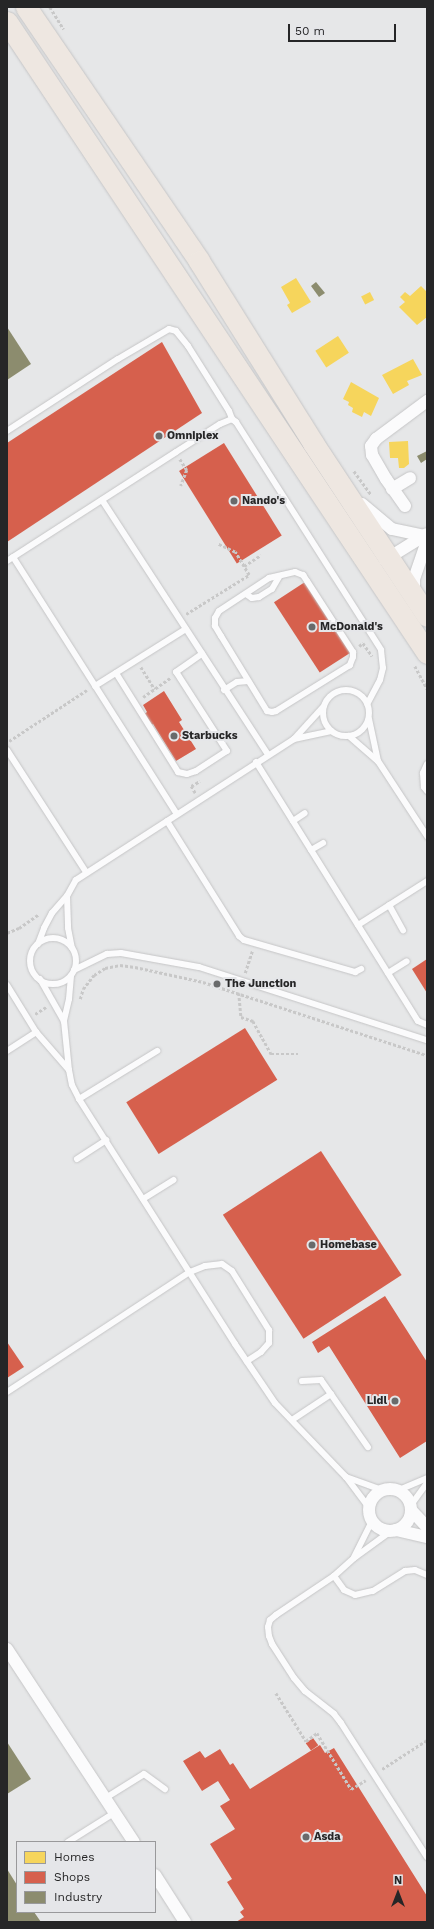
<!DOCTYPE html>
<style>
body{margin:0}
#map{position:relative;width:434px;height:1929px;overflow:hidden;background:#e6e7e8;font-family:"Work Sans",sans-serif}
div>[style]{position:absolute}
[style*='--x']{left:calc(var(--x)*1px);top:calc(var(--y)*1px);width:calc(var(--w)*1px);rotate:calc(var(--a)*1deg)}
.homes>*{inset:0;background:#f6d55c;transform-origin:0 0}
.shops>*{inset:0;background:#d6604d;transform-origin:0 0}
.industry>*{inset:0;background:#8c8c6e}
.path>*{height:2.5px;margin-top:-1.25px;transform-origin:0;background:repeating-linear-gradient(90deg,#c8c8c8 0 3px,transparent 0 5px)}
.roads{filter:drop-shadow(0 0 1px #c5c5c6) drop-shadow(0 0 1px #c5c5c6)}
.lane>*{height:6px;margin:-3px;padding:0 3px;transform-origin:3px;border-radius:3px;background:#fbfbfc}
.lane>.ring{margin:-3px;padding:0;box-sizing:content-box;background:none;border:6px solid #fbfbfc;border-radius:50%}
.street>*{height:12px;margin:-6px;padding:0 6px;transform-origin:6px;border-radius:6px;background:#fbfbfc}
.street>.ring{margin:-6px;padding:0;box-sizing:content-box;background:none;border:12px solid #fbfbfc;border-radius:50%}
.highway>*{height:21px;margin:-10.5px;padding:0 10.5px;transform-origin:10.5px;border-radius:10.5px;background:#eee7e1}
.dots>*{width:11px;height:11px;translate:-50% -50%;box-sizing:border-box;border:2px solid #e5e6e9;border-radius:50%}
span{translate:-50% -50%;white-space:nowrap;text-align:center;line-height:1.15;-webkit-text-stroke:4px #e5e6e9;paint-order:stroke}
.poi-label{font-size:11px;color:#262627;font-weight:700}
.left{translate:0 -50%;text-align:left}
.right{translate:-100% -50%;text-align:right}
.frame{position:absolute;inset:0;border:8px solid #262627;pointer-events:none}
.legend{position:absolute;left:16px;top:1841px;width:140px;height:72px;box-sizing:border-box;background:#e5e6e9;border:1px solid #99999b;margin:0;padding:5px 7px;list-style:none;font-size:12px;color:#262627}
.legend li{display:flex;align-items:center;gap:8px;height:20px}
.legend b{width:20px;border:1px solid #99999b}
.north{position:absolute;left:378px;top:1873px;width:40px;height:40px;-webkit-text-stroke:3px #e5e6e9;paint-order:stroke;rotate:0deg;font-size:11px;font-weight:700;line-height:16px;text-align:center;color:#262627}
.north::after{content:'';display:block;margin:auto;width:14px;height:18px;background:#262627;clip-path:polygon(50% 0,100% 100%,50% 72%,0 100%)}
.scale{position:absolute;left:288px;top:24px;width:108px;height:18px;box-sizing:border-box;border:2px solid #262627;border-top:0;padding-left:5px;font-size:12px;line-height:14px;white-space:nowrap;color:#262627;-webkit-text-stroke:3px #e5e6e9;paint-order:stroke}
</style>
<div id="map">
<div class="homes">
<i style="clip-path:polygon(296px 278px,311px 302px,292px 313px,287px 305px,290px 303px,281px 287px)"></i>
<i style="clip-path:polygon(421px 286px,427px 292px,427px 317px,417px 325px,399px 307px,405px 302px,400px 297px,405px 292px,410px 296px)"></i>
<i style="left:370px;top:292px;width:9px;height:10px;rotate:63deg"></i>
<i style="left:338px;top:336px;width:20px;height:27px;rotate:57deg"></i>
<i style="clip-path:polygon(413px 359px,422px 375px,407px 381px,409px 385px,393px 394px,382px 375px)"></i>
<i style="clip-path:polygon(351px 382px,379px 398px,371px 416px,364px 412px,362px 417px,352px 412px,353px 408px,348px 405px,349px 402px,343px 399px)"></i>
<i style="clip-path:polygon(408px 441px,409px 464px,404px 468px,399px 468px,398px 458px,390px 458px,389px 442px)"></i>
</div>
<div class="shops">
<i style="clip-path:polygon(162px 342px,202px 413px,7px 542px,7px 443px)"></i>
<i style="left:224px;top:443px;width:109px;height:53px;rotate:58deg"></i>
<i style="left:305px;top:582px;width:84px;height:37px;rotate:57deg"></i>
<i style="clip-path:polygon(164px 691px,182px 720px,179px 722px,196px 749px,176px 761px,153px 724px,149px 727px,142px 716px,147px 712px,143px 705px)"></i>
<i style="clip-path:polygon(427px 959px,427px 993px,412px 969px)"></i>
<i style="left:245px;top:1028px;width:61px;height:140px;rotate:58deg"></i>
<i style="left:321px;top:1151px;width:148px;height:117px;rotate:57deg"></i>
<i style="clip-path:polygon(385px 1296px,427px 1362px,427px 1441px,400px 1458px,329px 1346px,318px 1353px,312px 1342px)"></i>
<i style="clip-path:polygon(7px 1342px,24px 1367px,7px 1378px)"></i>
<i style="left:313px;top:1738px;width:9px;height:9px;rotate:54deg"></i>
<i style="clip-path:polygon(320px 1745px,325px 1753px,334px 1748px,427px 1896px,427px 1922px,236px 1922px,244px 1917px,240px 1912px,244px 1909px,227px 1882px,232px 1879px,210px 1844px,235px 1829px,220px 1806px,230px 1800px,218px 1781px,202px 1791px,183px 1761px,200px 1751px,205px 1758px,220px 1749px,230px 1765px,233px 1763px,250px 1789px)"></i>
</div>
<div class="industry">
<i style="clip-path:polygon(316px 282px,325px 293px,319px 297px,311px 286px)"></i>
<i style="clip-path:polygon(7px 327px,31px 364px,7px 380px)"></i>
<i style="clip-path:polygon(427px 451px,427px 459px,421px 463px,417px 456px)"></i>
<i style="clip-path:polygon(7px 1742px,31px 1779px,7px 1794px)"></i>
<i style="clip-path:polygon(7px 1869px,17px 1885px,17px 1912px,34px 1912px,41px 1922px,7px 1922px)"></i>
</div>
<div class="path">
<i style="--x:50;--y:7;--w:26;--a:58"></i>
<i style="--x:180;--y:459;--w:13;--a:58"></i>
<i style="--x:187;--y:470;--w:17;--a:111"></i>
<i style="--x:354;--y:471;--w:29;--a:54"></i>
<i style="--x:244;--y:566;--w:20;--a:-33"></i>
<i style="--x:186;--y:614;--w:74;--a:-31.8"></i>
<i style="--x:249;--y:575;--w:27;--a:-121"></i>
<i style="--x:235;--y:552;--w:19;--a:-155"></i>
<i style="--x:359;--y:646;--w:5;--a:-37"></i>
<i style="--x:363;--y:643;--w:16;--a:55"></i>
<i style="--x:415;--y:666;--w:26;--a:62"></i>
<i style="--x:141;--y:667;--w:26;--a:58"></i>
<i style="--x:143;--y:697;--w:33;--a:-35"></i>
<i style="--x:9;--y:741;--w:93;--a:-33.2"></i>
<i style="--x:195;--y:793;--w:8;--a:-120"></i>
<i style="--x:191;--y:786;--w:10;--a:-29"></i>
<i style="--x:7;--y:933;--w:13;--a:-23"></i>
<i style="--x:19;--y:928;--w:24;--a:-35"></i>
<i style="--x:245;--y:973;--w:23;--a:-72"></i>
<i style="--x:239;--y:993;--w:24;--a:85"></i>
<i style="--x:241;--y:1017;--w:13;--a:18"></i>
<i style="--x:253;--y:1021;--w:38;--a:61"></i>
<i style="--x:271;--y:1054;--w:27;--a:0"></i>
<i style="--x:80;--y:999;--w:10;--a:-73"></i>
<i style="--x:83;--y:989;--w:18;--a:-52"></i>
<i style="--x:94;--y:975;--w:13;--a:-32"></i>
<i style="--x:105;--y:968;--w:15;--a:-11"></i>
<i style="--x:120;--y:965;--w:15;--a:8"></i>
<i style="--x:135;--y:967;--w:70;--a:12.4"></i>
<i style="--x:203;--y:982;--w:236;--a:18.1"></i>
<i style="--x:35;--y:1014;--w:13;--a:-32"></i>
<i style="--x:276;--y:1693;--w:57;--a:58"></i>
<i style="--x:306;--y:1741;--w:14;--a:-36"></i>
<i style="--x:317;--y:1733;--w:66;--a:58.7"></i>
<i style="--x:351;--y:1789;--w:17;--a:-31"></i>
<i style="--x:382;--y:1769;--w:54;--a:-32.8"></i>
</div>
<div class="roads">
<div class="lane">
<i style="--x:7;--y:431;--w:132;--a:-33"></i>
<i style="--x:118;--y:359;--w:59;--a:-30.5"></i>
<i style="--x:169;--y:329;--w:7;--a:16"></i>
<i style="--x:176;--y:331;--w:19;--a:51"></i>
<i style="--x:188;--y:346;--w:77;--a:57.8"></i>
<i style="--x:229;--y:411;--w:9;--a:69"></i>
<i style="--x:102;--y:500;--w:304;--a:56.9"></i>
<i style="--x:13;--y:557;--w:305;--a:57.5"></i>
<i style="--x:7;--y:561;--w:201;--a:-32.8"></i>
<i style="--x:176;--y:452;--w:52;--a:-32.5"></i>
<i style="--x:220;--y:424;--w:13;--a:-23"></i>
<i style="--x:232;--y:419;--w:5;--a:37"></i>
<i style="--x:236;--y:422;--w:270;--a:57.5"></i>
<i style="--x:381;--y:650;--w:18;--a:84"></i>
<i style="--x:383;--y:668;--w:12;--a:104"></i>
<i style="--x:380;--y:680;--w:27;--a:118"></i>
<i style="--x:295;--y:572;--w:9;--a:21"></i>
<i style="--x:303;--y:575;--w:7;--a:56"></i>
<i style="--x:307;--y:581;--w:85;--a:57.1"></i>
<i style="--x:353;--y:652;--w:5;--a:90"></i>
<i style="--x:353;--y:657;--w:9;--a:111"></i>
<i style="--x:350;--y:665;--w:87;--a:148.1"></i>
<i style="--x:276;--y:711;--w:4;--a:166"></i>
<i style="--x:272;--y:712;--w:5;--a:-169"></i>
<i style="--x:267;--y:711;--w:88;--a:-121.5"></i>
<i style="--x:221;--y:636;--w:12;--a:-121"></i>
<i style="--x:215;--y:626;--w:8;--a:-90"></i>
<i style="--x:215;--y:618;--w:8;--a:-60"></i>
<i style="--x:219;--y:611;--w:60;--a:-33.4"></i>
<i style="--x:269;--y:578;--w:27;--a:-13"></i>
<i style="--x:246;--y:594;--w:7;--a:34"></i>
<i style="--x:252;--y:598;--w:7;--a:-8"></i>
<i style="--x:259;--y:597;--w:15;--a:-32"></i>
<i style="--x:272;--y:589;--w:14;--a:-60"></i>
<i style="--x:116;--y:673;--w:117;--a:57.9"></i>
<i style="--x:178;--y:772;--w:9;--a:13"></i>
<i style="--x:187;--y:774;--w:9;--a:-18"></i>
<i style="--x:196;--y:771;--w:37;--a:-33"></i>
<i style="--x:227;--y:751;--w:94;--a:-122.8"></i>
<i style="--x:176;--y:672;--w:32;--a:-35"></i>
<i style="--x:95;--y:686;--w:107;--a:-32.1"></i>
<i class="ring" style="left:323px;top:690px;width:40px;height:40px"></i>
<i style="--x:224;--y:690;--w:15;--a:-32"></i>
<i style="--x:237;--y:682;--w:11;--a:-5"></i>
<i style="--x:369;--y:719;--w:43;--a:77.9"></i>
<i style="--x:349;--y:736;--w:38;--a:41"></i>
<i style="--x:378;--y:761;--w:90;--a:56.8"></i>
<i style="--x:294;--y:739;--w:38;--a:-12"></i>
<i style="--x:7;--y:750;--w:145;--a:57.1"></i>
<i style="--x:256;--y:762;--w:305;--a:58"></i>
<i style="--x:418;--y:1021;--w:10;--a:24"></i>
<i style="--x:427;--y:764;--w:10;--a:114"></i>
<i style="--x:423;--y:773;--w:14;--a:86"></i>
<i style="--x:424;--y:787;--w:5;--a:53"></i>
<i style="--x:167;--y:821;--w:136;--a:57.9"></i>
<i style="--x:239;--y:936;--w:6;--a:39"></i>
<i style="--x:244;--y:940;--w:116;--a:16.1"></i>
<i style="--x:355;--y:972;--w:7;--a:-27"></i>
<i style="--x:293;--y:821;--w:14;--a:-34"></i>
<i style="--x:311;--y:850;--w:14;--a:-30"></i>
<i style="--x:67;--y:896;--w:32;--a:88"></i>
<i style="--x:68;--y:928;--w:20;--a:79"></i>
<i style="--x:389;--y:905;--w:29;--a:61"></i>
<i style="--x:358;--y:925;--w:82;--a:-32.5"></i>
<i class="ring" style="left:30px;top:938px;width:40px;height:40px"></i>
<i style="--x:38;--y:944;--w:17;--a:-69"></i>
<i style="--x:44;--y:928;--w:17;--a:-62"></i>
<i style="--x:52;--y:913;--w:23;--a:-49"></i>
<i style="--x:67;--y:896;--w:18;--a:-61"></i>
<i style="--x:76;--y:880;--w:260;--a:-32.9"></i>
<i style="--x:294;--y:739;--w:43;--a:-47.8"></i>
<i style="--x:74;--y:970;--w:37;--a:-26"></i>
<i style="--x:107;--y:954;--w:14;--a:-4"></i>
<i style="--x:121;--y:953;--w:79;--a:10.2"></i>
<i style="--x:199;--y:967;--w:239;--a:17.8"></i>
<i style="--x:388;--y:973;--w:22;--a:-32"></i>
<i style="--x:71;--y:976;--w:23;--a:95"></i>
<i style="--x:69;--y:999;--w:23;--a:103"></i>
<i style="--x:64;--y:1021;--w:49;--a:84.2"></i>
<i style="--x:69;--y:1070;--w:15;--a:79"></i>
<i style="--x:72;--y:1085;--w:16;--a:63"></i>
<i style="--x:79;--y:1099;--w:290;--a:57.5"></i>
<i style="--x:235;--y:1344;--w:71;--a:55.9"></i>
<i style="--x:275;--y:1403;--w:103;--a:46.2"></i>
<i style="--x:346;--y:1477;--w:38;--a:53"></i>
<i style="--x:40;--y:979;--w:48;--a:60.3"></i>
<i style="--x:7;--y:985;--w:55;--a:58.3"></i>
<i style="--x:36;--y:1032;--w:50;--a:49"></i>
<i style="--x:7;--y:1051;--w:35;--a:-33"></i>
<i style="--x:79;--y:1099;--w:92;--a:-31.6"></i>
<i style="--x:77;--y:1159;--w:35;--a:-33"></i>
<i style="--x:143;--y:1199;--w:36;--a:-32"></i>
<i style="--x:302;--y:1381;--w:19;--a:-3"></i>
<i style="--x:321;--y:1380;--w:82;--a:55"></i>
<i style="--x:7;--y:1392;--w:219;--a:-33.3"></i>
<i style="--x:190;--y:1272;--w:16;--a:-22"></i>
<i style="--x:205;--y:1266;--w:17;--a:-7"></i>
<i style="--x:222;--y:1264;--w:12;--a:35"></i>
<i style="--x:232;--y:1271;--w:70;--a:57.9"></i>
<i style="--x:269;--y:1330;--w:13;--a:90"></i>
<i style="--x:269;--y:1343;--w:12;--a:132"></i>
<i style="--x:261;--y:1352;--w:17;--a:147"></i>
<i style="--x:292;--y:1420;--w:47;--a:-33.7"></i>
<i style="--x:346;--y:1477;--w:37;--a:20"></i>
<i style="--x:399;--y:1490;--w:30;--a:-23"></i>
<i style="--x:411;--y:1505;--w:27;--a:-54"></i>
<i style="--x:391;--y:1531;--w:46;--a:143.9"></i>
<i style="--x:354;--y:1558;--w:27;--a:138"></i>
<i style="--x:334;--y:1576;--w:70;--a:146.1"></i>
<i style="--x:276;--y:1615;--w:8;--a:140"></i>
<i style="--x:270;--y:1620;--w:7;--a:106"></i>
<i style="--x:268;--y:1627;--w:9;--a:84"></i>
<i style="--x:269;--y:1636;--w:9;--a:69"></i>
<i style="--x:272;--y:1644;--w:40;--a:57.1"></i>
<i style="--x:294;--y:1678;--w:17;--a:50"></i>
<i style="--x:305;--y:1691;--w:37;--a:38"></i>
<i style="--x:334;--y:1714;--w:11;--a:52"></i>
<i style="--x:341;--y:1723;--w:159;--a:57.3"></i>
<i style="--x:354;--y:1557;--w:40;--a:-63.4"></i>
<i style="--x:334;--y:1576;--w:17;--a:54"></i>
<i style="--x:344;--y:1590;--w:12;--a:24"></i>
<i style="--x:355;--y:1595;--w:18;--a:-13"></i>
<i style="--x:373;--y:1591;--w:38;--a:-32"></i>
<i style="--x:405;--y:1571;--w:10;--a:-6"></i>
<i style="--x:415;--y:1570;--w:13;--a:23"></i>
<i style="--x:104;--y:1799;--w:47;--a:-32"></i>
<i style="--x:144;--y:1774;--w:26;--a:36"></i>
<i style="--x:68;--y:1842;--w:54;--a:-32.2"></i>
</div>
<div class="street">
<i style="--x:392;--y:489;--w:21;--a:-31"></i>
<i style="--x:362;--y:504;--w:39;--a:40"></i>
<i style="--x:392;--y:529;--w:33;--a:12"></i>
<i style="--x:405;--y:506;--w:33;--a:-125"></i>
<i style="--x:386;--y:479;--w:28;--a:-120"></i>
<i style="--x:372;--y:455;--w:9;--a:-96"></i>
<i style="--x:371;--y:446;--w:9;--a:-54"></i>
<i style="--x:376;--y:439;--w:64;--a:-36.7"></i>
<i style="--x:385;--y:560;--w:49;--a:-31.8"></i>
<i style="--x:414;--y:593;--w:14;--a:-90"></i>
<i style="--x:414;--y:579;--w:40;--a:-71.1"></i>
<i class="ring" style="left:369px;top:1489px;width:30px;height:30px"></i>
<i style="--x:412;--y:1511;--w:22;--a:47"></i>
<i style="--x:396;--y:1530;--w:32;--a:13"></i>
<i style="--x:7;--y:1649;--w:231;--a:56.7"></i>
<i style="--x:155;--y:1875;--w:56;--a:57.4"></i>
</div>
<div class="highway">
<i style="--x:26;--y:7;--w:307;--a:55.7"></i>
<i style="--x:199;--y:261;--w:215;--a:57.9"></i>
<i style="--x:313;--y:443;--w:207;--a:56.6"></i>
<i style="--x:7;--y:22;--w:758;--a:56.35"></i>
</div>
</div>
<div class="dots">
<i style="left:159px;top:436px;background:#696a6b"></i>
<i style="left:234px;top:501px;background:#696a6b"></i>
<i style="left:312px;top:627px;background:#696a6b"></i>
<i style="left:174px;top:736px;background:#696a6b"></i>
<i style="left:217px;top:984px;background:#696a6b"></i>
<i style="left:312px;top:1245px;background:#696a6b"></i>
<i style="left:395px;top:1401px;background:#696a6b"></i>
<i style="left:306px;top:1837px;background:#696a6b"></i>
</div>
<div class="poi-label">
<span class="left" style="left:167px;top:436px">Omniplex</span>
<span class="left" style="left:242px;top:501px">Nando's</span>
<span class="left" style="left:320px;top:627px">McDonald's</span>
<span class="left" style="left:182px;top:736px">Starbucks</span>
<span class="left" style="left:225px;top:984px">The Junction</span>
<span class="left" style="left:320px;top:1245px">Homebase</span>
<span class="right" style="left:387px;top:1401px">Lidl</span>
<span class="left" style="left:314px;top:1837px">Asda</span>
</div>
<div class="frame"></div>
<ul class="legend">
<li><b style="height:11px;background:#f6d55c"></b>Homes</li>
<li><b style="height:11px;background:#d6604d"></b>Shops</li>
<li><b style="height:11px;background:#8c8c6e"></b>Industry</li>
</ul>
<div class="north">N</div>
<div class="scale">50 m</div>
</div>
